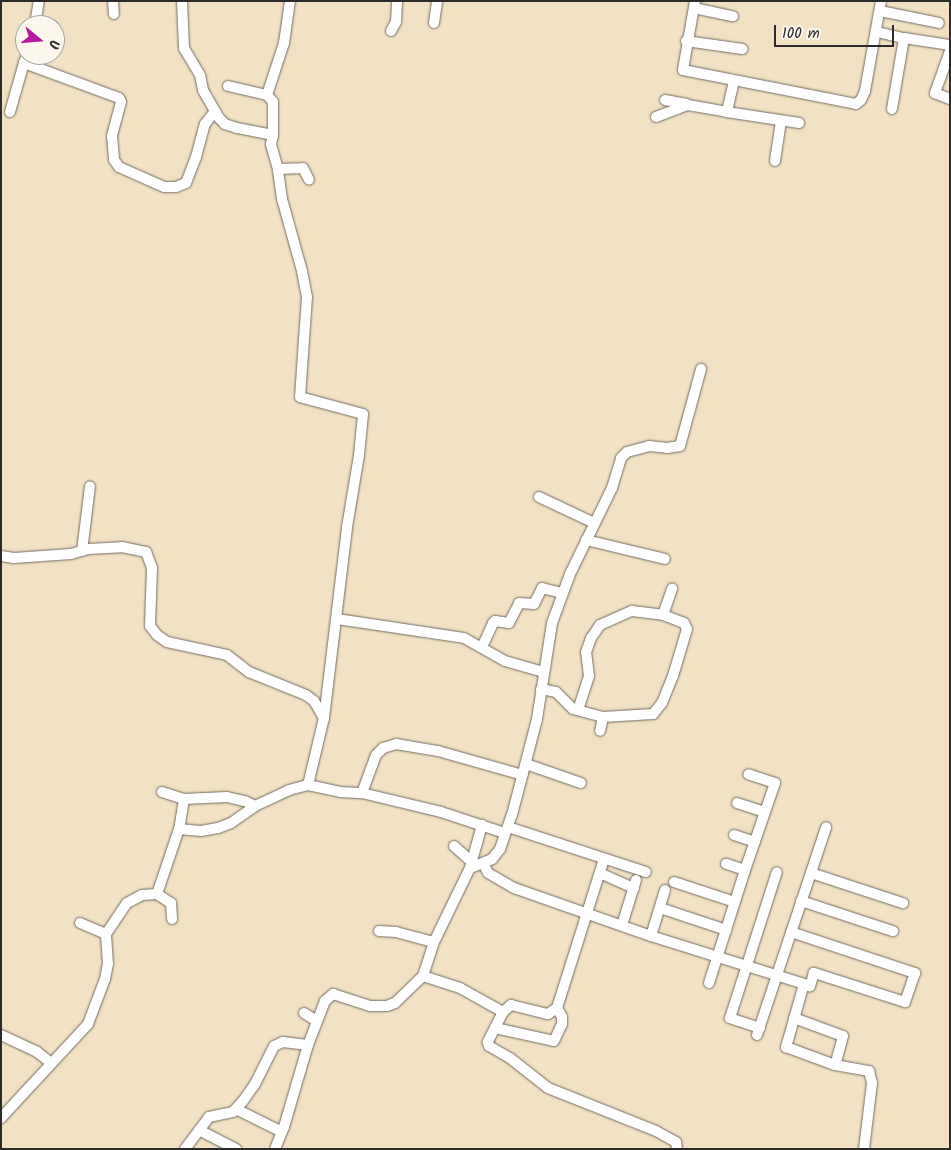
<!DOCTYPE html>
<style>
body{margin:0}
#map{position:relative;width:951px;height:1150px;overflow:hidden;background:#f2e1c3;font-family:Kalam,sans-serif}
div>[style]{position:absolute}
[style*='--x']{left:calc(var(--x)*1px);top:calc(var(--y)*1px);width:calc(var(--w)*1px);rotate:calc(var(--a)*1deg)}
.roads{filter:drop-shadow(0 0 1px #716b60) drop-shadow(0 0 1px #716b60)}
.minor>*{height:10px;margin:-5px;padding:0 5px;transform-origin:5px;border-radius:5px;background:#fff}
span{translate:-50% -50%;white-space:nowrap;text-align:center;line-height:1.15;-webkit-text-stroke:4px #fbf7ec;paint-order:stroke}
.frame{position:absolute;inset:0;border:2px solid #2b2b2b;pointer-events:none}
.north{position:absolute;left:15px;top:15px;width:50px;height:50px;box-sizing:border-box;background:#fbf7ec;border:1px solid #a8a59f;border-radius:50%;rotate:107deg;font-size:14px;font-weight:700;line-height:20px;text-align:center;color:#2b2b2b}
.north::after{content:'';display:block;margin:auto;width:18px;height:22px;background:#b5179e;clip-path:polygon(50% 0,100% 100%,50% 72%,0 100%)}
.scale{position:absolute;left:774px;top:25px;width:120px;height:22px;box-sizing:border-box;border:2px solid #2b2b2b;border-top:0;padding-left:6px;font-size:15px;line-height:18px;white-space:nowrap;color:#2b2b2b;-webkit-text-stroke:4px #fbf7ec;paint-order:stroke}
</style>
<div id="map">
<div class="roads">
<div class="minor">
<i style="--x:113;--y:1;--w:13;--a:86"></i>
<i style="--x:695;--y:1;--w:70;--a:99.9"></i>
<i style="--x:683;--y:70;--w:176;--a:11.1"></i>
<i style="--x:856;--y:104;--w:6;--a:-39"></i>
<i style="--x:861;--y:100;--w:10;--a:-66"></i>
<i style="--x:865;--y:91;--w:91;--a:-79.9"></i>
<i style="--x:694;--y:8;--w:40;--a:12"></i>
<i style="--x:880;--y:11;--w:60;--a:11.5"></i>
<i style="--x:434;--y:23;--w:22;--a:-82"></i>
<i style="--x:35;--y:25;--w:24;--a:-81"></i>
<i style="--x:391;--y:31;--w:10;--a:-61"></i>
<i style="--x:396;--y:22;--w:21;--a:-87"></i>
<i style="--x:877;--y:32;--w:28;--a:13"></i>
<i style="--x:904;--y:38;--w:72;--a:99.6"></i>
<i style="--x:904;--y:38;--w:47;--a:8.7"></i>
<i style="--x:686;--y:41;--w:57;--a:8.1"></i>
<i style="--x:950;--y:51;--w:45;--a:109.7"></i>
<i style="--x:935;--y:93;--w:16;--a:22"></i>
<i style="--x:27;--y:55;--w:9;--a:111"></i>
<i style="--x:24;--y:63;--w:101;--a:20.2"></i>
<i style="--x:119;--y:98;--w:4;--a:63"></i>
<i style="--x:121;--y:102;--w:35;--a:105"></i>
<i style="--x:112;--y:136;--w:24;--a:85"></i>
<i style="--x:114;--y:160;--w:9;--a:54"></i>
<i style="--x:119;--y:167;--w:49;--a:24"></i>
<i style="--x:164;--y:187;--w:12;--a:0"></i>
<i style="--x:176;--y:187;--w:11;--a:-22"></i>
<i style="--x:186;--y:183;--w:28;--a:-69"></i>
<i style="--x:196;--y:157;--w:34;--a:-75"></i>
<i style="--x:205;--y:124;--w:16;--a:-52"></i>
<i style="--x:734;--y:81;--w:32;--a:103"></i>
<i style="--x:727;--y:112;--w:73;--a:8.7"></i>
<i style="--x:228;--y:86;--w:40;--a:13"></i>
<i style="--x:267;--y:95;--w:9;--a:49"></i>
<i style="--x:273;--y:102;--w:33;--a:90"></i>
<i style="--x:267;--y:95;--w:55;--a:-71.9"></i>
<i style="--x:284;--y:43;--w:42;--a:-81.9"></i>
<i style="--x:665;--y:100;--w:22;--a:10"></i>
<i style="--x:10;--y:112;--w:51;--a:-74.1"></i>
<i style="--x:656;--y:117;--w:34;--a:-21"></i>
<i style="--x:688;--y:105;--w:40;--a:10"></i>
<i style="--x:775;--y:161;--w:40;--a:-81.5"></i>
<i style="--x:278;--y:169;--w:25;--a:-2"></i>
<i style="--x:303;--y:168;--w:13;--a:63"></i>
<i style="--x:539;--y:497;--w:61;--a:25.3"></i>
<i style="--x:586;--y:540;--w:81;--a:13.5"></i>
<i style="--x:82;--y:551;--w:65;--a:-83"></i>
<i style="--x:1;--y:556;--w:13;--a:9"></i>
<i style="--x:14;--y:558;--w:57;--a:-4"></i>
<i style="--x:71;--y:554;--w:18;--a:-16"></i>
<i style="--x:88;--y:549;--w:34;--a:-3"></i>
<i style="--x:122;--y:547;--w:25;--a:12"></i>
<i style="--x:146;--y:552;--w:17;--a:69"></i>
<i style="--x:152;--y:568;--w:58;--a:92"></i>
<i style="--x:150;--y:626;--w:11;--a:52"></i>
<i style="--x:157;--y:635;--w:12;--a:35"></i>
<i style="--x:167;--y:642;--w:61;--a:12.2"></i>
<i style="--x:227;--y:655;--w:28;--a:38"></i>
<i style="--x:249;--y:672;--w:61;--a:22"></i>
<i style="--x:306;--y:695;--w:10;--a:37"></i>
<i style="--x:314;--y:701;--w:20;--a:60"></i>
<i style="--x:337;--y:619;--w:128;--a:8.5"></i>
<i style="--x:464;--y:638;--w:47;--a:29.3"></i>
<i style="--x:505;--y:661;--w:40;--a:16"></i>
<i style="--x:482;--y:647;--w:26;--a:-65"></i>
<i style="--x:493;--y:623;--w:3;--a:-45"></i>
<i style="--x:495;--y:621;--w:14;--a:8"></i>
<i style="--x:509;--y:623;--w:22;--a:-63"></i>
<i style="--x:519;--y:603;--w:15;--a:4"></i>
<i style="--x:534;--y:604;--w:18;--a:-63"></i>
<i style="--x:542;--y:588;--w:21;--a:14"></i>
<i style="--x:541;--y:689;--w:15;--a:11"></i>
<i style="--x:556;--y:692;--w:24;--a:45"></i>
<i style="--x:573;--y:709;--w:31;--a:15"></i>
<i style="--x:603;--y:717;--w:14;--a:102"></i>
<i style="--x:578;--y:710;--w:36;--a:-72"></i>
<i style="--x:589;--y:676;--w:24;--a:-97"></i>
<i style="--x:586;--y:652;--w:15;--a:-70"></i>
<i style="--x:591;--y:638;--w:16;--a:-55"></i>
<i style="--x:600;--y:625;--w:35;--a:-24"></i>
<i style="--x:632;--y:611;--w:31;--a:7"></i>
<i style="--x:603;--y:717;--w:50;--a:-3.4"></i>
<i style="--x:653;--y:714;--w:14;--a:-51"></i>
<i style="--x:662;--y:703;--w:29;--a:-68"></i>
<i style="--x:673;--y:676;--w:49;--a:-73.4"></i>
<i style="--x:687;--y:629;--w:7;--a:-117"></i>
<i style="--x:684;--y:623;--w:22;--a:-159"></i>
<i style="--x:663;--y:615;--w:28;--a:-71"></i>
<i style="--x:526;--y:764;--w:58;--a:19.1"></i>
<i style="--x:308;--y:785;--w:33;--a:12"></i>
<i style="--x:340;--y:792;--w:22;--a:3"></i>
<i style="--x:362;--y:793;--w:81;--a:13.5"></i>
<i style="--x:441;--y:812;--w:67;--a:18.2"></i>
<i style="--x:162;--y:792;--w:23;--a:18"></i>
<i style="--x:184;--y:799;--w:30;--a:99"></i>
<i style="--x:362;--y:793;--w:40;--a:-69.8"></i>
<i style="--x:376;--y:755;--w:10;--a:-45"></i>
<i style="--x:383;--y:748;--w:14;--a:-17"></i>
<i style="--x:396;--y:744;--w:43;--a:9.5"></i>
<i style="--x:438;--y:751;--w:88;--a:15.8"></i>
<i style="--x:184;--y:799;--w:43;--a:-2.7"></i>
<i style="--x:227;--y:797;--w:18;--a:13"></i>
<i style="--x:245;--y:801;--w:11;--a:27"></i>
<i style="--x:737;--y:803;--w:29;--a:18"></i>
<i style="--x:508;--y:827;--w:145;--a:18.1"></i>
<i style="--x:734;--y:835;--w:22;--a:18"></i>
<i style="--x:454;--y:846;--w:24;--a:42"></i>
<i style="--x:483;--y:863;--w:11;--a:63"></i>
<i style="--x:488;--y:873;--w:30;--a:30"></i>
<i style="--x:514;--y:888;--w:145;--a:19.3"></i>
<i style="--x:651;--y:936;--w:160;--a:17.4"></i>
<i style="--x:804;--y:984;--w:66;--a:105.9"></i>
<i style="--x:786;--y:1047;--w:52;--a:20.2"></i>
<i style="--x:835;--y:1065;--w:35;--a:10"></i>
<i style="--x:869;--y:1071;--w:12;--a:76"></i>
<i style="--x:872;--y:1083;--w:66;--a:96.9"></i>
<i style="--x:470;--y:868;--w:45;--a:-74.4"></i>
<i style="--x:745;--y:870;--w:92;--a:-71"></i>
<i style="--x:775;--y:783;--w:28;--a:-162"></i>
<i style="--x:811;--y:873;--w:97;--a:18.1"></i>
<i style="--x:602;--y:874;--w:35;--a:24"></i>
<i style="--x:674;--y:882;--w:64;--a:18.2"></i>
<i style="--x:157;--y:894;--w:17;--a:33"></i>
<i style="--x:171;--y:903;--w:16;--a:86"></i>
<i style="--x:801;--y:901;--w:97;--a:18.1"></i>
<i style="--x:660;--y:908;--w:70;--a:18.4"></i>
<i style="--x:80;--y:923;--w:28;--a:23"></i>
<i style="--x:622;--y:925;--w:47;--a:-72.7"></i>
<i style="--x:379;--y:931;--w:17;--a:3"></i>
<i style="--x:396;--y:932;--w:39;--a:15"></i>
<i style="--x:791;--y:932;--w:131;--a:18.3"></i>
<i style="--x:915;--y:973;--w:31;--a:109"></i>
<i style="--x:905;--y:1002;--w:96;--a:-162.3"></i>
<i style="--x:814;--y:973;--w:14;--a:107"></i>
<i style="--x:810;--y:986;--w:6;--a:-162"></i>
<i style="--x:651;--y:936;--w:48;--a:-73.1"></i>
<i style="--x:423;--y:976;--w:39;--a:18"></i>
<i style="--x:460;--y:988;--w:49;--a:29.2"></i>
<i style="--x:503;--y:1012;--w:34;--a:117"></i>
<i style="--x:488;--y:1042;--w:4;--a:76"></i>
<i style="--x:489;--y:1046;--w:24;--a:30"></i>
<i style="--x:510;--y:1058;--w:48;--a:38.3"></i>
<i style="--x:548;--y:1088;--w:116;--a:21.7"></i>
<i style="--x:656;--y:1131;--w:23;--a:29"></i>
<i style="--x:676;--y:1142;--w:7;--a:82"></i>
<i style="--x:709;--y:983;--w:119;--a:-72.3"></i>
<i style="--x:745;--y:870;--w:20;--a:-162"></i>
<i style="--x:503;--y:1012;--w:11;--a:-41"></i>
<i style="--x:511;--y:1005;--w:38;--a:14"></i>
<i style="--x:548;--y:1014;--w:11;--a:-34"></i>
<i style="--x:557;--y:1008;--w:156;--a:-72.5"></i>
<i style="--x:304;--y:1013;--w:15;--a:32"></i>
<i style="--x:794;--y:1018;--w:52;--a:20.2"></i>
<i style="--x:843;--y:1036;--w:30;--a:105"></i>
<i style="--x:495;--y:1028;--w:60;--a:12.4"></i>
<i style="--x:554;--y:1041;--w:19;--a:-65"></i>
<i style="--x:562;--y:1024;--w:7;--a:-90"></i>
<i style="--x:562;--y:1017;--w:10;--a:-119"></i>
<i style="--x:760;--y:1028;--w:32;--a:-162"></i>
<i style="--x:730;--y:1018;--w:153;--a:-72.2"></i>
<i style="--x:1;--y:1035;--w:40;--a:25"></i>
<i style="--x:37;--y:1052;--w:18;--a:38"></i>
<i style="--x:757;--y:1035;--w:219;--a:-71.6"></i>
<i style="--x:236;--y:1109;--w:51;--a:26.6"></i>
<i style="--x:1;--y:1118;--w:128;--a:-47.2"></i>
<i style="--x:88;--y:1024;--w:48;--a:-69.3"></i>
<i style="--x:105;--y:979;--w:15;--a:-79"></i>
<i style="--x:108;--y:964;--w:30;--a:-94"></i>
<i style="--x:106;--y:934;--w:37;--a:-56"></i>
<i style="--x:127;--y:903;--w:17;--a:-28"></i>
<i style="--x:142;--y:895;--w:15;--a:-4"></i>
<i style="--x:157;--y:894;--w:69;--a:-71.3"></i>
<i style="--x:179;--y:829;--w:22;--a:5"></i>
<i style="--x:201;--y:831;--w:17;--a:-10"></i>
<i style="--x:218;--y:828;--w:14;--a:-21"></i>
<i style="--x:231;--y:823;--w:29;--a:-35"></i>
<i style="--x:255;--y:806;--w:38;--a:-25"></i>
<i style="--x:289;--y:790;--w:20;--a:-15"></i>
<i style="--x:308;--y:785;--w:69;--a:-76.6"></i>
<i style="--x:324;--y:718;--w:192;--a:-83.1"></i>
<i style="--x:347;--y:527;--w:73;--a:-80.5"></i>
<i style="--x:359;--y:455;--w:41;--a:-84.4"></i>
<i style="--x:363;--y:414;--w:65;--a:-164.9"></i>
<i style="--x:300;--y:397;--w:100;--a:-86"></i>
<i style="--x:307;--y:297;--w:26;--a:-101"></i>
<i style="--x:302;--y:271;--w:75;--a:-105.5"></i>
<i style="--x:282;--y:199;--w:30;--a:-98"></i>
<i style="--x:278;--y:169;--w:26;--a:-106"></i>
<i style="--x:271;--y:144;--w:9;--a:-77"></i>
<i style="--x:273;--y:135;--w:37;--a:-169"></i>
<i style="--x:237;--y:128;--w:13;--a:-162"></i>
<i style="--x:225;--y:124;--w:8;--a:-135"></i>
<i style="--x:219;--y:118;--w:32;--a:-120"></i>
<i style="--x:203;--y:90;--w:15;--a:-101"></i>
<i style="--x:200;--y:75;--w:31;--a:-121"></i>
<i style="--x:184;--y:48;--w:47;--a:-92.4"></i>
<i style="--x:199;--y:1130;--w:42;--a:27.2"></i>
<i style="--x:185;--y:1149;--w:40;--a:-53"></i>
<i style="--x:209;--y:1117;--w:25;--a:-12"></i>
<i style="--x:233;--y:1112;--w:15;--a:-48"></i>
<i style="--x:243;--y:1101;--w:21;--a:-55"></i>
<i style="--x:255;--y:1084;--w:42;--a:-63.4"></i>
<i style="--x:274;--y:1046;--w:10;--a:-24"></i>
<i style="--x:283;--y:1042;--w:25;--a:7"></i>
<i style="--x:275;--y:1149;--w:24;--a:-68"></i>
<i style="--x:284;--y:1127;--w:85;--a:-73.7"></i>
<i style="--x:308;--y:1045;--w:47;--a:-68.9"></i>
<i style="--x:325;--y:1001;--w:11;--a:-41"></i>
<i style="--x:333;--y:994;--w:39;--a:18"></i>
<i style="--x:370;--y:1006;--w:17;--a:0"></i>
<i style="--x:387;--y:1006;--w:9;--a:-21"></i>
<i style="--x:395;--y:1003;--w:39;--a:-44"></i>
<i style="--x:423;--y:976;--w:36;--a:-72"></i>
<i style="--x:434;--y:942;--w:82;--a:-64.1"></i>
<i style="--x:470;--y:868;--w:24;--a:-22"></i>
<i style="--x:492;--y:859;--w:13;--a:-51"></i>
<i style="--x:500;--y:849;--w:36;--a:-71"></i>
<i style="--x:512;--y:815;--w:99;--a:-75.4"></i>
<i style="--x:537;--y:719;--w:97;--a:-81.1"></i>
<i style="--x:552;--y:623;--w:52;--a:-69.8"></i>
<i style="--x:570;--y:574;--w:96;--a:-64"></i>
<i style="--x:612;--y:488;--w:31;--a:-73"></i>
<i style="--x:621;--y:458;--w:8;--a:-45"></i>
<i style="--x:627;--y:452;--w:23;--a:-15"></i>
<i style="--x:649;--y:446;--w:18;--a:6"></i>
<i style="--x:667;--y:448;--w:13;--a:-9"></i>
<i style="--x:680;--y:446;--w:80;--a:-74.7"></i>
</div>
</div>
<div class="frame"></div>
<div class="north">U</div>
<div class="scale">100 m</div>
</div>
